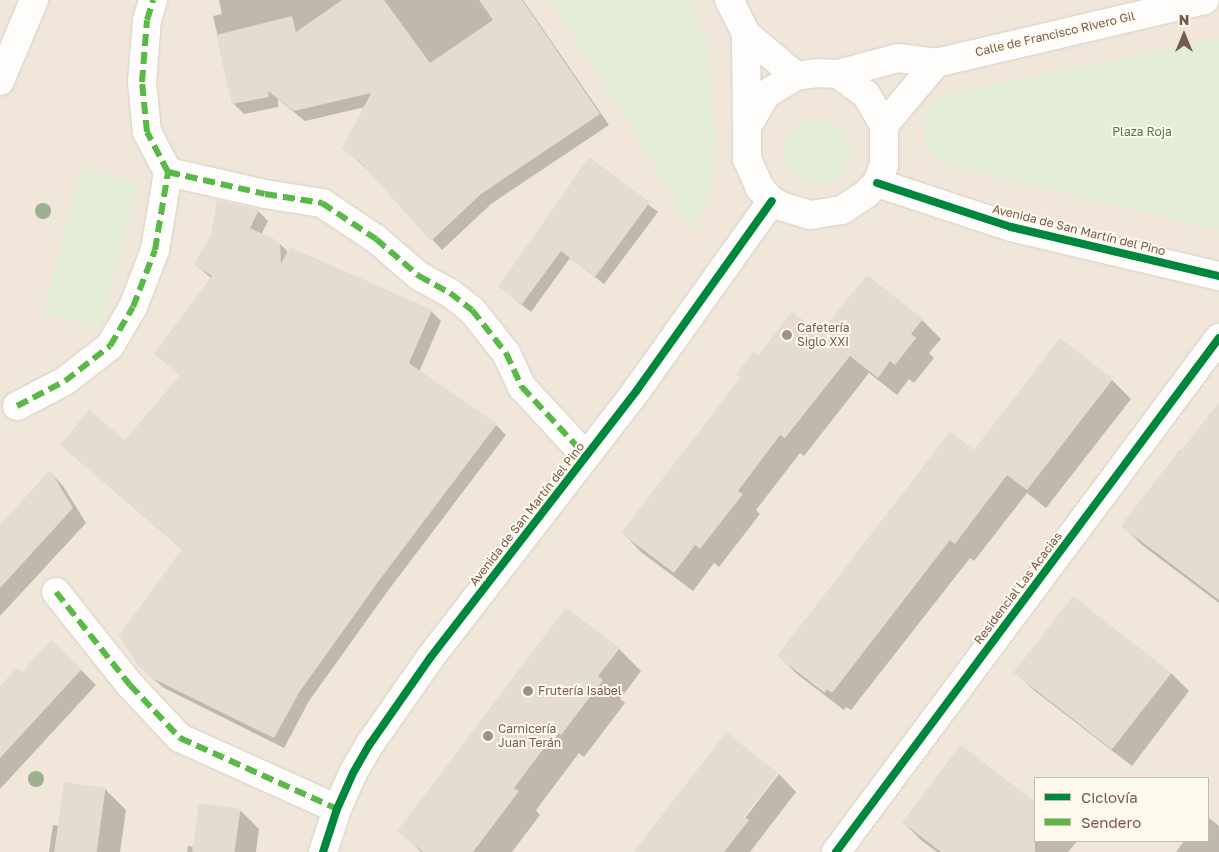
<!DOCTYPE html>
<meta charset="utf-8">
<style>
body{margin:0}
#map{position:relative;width:1219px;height:852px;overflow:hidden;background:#f7f3ec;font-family:"Golos Text",sans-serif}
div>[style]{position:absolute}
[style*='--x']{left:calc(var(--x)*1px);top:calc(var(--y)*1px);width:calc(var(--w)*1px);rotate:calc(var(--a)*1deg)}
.residential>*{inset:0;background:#f0e6d9}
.green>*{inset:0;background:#e4eed7;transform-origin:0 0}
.round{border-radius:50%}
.shadow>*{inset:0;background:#0003}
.building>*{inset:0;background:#e4dbd3;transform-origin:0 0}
.roads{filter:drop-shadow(0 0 1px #d6d0ca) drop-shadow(0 0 1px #d6d0ca)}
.minor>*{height:28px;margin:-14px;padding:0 14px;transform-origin:14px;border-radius:14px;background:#fefdfc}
.quiet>*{height:6px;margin-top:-3px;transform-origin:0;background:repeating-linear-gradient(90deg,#58b947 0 12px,transparent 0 18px)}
.cycleway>*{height:8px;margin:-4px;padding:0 4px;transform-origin:4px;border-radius:4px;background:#00873e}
.trees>*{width:16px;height:16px;margin:-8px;border-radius:50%;background:#9db08f}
.dots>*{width:14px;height:14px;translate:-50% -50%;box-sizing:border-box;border:2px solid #fff8ed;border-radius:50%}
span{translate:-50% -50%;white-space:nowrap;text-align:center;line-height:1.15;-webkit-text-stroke:4px #fff8ed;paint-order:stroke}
.street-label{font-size:12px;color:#755b4c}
.park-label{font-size:12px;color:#547a43}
.poi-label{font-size:12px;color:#755b4c}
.left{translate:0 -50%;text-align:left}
.legend{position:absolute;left:1034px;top:777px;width:175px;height:65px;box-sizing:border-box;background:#fff8ed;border:1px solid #c8b9ad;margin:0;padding:6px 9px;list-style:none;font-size:15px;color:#755b4c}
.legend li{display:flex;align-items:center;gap:10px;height:25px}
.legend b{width:25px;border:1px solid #c8b9ad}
.north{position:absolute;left:1159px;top:10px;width:50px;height:50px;-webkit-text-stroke:4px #fff8ed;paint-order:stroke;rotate:0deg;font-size:14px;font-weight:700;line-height:20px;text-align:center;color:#755b4c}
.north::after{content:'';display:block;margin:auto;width:18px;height:22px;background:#755b4c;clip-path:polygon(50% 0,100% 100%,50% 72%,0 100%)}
</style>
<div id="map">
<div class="residential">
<i style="clip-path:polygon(evenodd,0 0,1219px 0,1219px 852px,0 852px,0 0,1035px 778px,1208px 778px,1208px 841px,1035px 841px,1035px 778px)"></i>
</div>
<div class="green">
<i style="clip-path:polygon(551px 0,690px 0,708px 46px,715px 136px,714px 166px,707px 203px,692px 232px,631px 126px)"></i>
<i style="clip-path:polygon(1219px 38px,1219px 230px,954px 167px,941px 163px,932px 155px,926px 144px,924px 127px,927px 114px,940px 98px,952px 93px)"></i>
<i class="round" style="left:785px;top:119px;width:66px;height:66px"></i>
<i style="left:82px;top:168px;width:59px;height:150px;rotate:15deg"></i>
</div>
<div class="shadow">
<i style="clip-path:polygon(219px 0,523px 0,609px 125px,491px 204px,442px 250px,370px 172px,343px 148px,365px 107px,305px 121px,278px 99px,278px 107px,244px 114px,234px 104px,213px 16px,222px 14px)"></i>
<i style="clip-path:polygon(589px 159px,658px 212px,604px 284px,570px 258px,531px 312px,500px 287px)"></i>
<i style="clip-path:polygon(258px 211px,268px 221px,261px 235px,279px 243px,288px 252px,431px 311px,441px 321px,419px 372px,496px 425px,506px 435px,387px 592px,309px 701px,284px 748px,164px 688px,150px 676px,183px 550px,61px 445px,125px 442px,181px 376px,156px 354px,211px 278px,196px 265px)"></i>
<i style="clip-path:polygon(867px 277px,922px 320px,941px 339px,929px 353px,934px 358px,914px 383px,909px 379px,897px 395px,869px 373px,804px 456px,800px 453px,756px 510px,760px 514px,719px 567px,714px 563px,693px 591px,641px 552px,623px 533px,759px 356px,821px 335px)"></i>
<i style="clip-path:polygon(1112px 380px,1131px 399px,1046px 508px,1027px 493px,974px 561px,970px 558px,851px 710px,846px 707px,844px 710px,797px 674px,779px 656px,975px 452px)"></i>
<i style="clip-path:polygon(50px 472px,63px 486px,86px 523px,0 616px,0 526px)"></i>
<i style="clip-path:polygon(1219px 478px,1219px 603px,1142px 545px,1123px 526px)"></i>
<i style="clip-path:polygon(619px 649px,641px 671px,620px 699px,625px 703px,584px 757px,579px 753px,536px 810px,540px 815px,512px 852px,421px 852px,399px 830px)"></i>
<i style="clip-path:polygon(81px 670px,96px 685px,0 789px,0 688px,22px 673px)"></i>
<i style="clip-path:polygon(1016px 673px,1171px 673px,1189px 691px,1132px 766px,1035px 691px)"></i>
<i style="clip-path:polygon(961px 746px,1035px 803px,1035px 841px,1077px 841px,1068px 852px,937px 852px,922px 841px,903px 822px)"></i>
<i style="clip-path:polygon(779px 774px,796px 792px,750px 852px,719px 852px)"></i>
<i style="clip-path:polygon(105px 789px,126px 810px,120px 852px,49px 852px,53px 825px,59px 826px)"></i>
<i style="clip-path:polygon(241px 811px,259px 829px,256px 852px,187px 852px,188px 846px,194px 847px)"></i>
<i style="clip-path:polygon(1208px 817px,1219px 826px,1219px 852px,1176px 852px,1184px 841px,1208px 841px)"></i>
</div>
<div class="building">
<i style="clip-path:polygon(342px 0,384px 0,430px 63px,493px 20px,479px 0,522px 0,600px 114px,481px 194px,431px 241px,362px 164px,342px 149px,371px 93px,294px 111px,268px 91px,269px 97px,232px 104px,216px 35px,292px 16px,296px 32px)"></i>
<i style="clip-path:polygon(589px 157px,650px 202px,595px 277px,561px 251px,522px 304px,498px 287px)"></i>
<i style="clip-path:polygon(217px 200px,259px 210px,250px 228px,280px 242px,281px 264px,290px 247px,432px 310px,409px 363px,497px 424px,378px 582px,300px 691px,274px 738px,152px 678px,138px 666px,119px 635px,182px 549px,60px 445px,89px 410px,125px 440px,180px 375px,154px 354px,212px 276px,194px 265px,211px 234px)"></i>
<i style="clip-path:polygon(867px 275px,923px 319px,911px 334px,916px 338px,895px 365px,890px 361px,878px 378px,850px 356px,785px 438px,780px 435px,738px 491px,743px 494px,700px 549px,695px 545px,674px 573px,621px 533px,740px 378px,736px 375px,754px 352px,759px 355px,792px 312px,820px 333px)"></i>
<i style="clip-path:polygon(1060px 338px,1113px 379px,1027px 490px,1007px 475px,955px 544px,950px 540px,832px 693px,827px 689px,825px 693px,777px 656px,950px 432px,974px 450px)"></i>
<i style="clip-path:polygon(1219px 402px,1219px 600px,1121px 526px,1180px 449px,1182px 450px)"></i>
<i style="clip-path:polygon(50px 470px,73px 508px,0 588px,0 525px)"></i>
<i style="left:1073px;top:596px;width:125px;height:97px;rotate:38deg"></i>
<i style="clip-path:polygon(566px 608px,620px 648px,598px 676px,603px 680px,561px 735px,556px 732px,514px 788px,519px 791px,473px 852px,423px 852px,397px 831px)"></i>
<i style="clip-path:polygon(51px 640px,82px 669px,0 758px,0 686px,17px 668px,22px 672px)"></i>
<i style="clip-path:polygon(726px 732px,778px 773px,744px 817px,749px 820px,724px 852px,634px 852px)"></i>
<i style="clip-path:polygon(961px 745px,1035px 802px,1035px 852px,941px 852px,902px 822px)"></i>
<i style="left:64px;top:782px;width:42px;height:71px;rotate:8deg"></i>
<i style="left:199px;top:803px;width:42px;height:49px;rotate:8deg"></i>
</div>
<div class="roads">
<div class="minor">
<i style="--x:729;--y:0;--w:38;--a:63"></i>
<i style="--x:746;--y:34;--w:65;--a:40"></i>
<i style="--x:746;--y:34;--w:93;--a:89.4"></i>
<i style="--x:817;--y:73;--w:21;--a:3"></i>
<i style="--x:838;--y:74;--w:34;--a:36"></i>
<i style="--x:866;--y:94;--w:36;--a:60"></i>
<i style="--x:884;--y:125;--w:40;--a:90"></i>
<i style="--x:884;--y:165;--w:19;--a:111"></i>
<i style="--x:877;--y:183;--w:16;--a:135"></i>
<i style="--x:866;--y:194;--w:29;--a:146"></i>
<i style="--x:842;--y:210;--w:32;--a:171"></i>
<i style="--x:810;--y:215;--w:28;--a:-163"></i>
<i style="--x:783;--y:207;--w:13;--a:-151"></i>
<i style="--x:772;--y:201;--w:18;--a:-133"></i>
<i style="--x:760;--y:188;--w:32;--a:-114"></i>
<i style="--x:747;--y:159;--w:32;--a:-90"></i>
<i style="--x:747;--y:127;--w:38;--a:-60"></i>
<i style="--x:766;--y:94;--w:35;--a:-31"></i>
<i style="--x:796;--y:76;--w:21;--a:-8"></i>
<i style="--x:838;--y:74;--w:62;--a:-14.9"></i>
<i style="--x:898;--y:58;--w:38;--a:7"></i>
<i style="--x:936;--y:63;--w:276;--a:-13.2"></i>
<i style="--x:0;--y:81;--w:88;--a:-67.2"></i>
<i style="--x:884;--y:125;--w:81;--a:-50"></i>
<i style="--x:168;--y:172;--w:99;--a:12.8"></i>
<i style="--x:265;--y:194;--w:58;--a:9"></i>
<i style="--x:322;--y:203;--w:65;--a:33.7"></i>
<i style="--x:376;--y:239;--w:57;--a:40.7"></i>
<i style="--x:419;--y:276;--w:35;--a:29"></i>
<i style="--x:450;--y:293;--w:28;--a:38"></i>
<i style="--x:472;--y:310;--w:55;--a:51.7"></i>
<i style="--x:506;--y:353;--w:38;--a:65"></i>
<i style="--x:522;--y:387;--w:94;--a:47.2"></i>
<i style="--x:877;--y:183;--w:141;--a:18.2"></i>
<i style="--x:1011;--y:227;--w:214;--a:13.3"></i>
<i style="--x:17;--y:406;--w:54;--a:-27.5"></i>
<i style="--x:65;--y:381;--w:57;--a:-37.9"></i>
<i style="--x:110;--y:346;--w:45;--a:-59.5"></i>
<i style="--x:133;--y:307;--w:61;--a:-68.9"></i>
<i style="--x:155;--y:250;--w:79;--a:-80.5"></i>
<i style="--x:168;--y:172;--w:45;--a:-117.7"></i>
<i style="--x:147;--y:132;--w:50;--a:-95.7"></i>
<i style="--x:142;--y:82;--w:62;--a:-85.4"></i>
<i style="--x:147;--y:20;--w:21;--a:-73"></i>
<i style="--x:56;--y:592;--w:119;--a:51.5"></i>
<i style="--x:130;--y:685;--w:73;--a:46.7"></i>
<i style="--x:180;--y:738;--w:172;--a:24.3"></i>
<i style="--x:323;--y:852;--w:45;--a:-72"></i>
<i style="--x:337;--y:809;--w:39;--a:-66"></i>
<i style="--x:353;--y:773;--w:34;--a:-60"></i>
<i style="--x:370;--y:744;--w:105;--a:-55.1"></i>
<i style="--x:430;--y:658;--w:339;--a:-52.3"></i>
<i style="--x:637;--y:390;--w:232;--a:-54.5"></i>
<i style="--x:836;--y:852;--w:641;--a:-53.31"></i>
</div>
</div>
<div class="quiet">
<i style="--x:168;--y:172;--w:99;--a:12.8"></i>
<i style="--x:265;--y:194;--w:58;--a:9"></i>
<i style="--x:322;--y:203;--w:65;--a:33.7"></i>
<i style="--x:376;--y:239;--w:57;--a:40.7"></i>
<i style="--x:419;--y:276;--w:35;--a:29"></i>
<i style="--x:450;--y:293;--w:28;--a:38"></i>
<i style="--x:472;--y:310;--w:55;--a:51.7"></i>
<i style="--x:506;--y:353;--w:38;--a:65"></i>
<i style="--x:522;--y:387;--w:94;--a:47.2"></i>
<i style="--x:17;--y:406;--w:54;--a:-27.5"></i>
<i style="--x:65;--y:381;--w:57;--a:-37.9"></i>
<i style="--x:110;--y:346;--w:45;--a:-59.5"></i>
<i style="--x:133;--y:307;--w:61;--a:-68.9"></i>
<i style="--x:155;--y:250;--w:79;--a:-80.5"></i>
<i style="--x:168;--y:172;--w:45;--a:-117.7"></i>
<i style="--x:147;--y:132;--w:50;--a:-95.7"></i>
<i style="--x:142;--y:82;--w:62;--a:-85.4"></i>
<i style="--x:147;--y:20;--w:21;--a:-73"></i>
<i style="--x:56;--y:592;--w:119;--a:51.5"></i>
<i style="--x:130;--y:685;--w:73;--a:46.7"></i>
<i style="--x:180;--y:738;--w:172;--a:24.3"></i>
</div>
<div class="cycleway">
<i style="--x:877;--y:183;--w:141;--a:18.2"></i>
<i style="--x:1011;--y:227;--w:214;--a:13.3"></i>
<i style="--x:323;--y:852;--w:45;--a:-72"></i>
<i style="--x:337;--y:809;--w:39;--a:-66"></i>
<i style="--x:353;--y:773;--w:34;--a:-60"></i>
<i style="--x:370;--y:744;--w:105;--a:-55.1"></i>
<i style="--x:430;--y:658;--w:339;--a:-52.3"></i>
<i style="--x:637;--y:390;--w:232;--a:-54.5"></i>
<i style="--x:836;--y:852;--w:641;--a:-53.31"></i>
</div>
<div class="trees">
<i style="left:43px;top:211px"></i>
<i style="left:36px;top:779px"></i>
</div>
<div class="dots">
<i style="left:787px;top:335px;background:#a29084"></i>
<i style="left:528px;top:691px;background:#a29084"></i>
<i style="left:488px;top:736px;background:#a29084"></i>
</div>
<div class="street-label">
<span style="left:1055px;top:34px;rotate:-13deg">Calle de Francisco Rivero Gil</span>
<span style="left:1079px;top:230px;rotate:14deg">Avenida de San Martín del Pino</span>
<span style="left:527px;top:514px;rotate:-52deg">Avenida de San Martín del Pino</span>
<span style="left:1018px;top:588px;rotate:-53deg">Residencial Las Acacias</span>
</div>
<div class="park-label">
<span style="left:1142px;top:132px">Plaza Roja</span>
</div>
<div class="poi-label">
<span class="left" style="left:797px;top:335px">Cafetería<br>Siglo XXI</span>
<span class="left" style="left:538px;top:691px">Frutería Isabel</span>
<span class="left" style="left:498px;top:736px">Carnicería<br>Juan Terán</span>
</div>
<ul class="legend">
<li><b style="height:6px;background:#00873e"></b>Ciclovía</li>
<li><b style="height:6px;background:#58b947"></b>Sendero</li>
</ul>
<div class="north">N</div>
</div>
